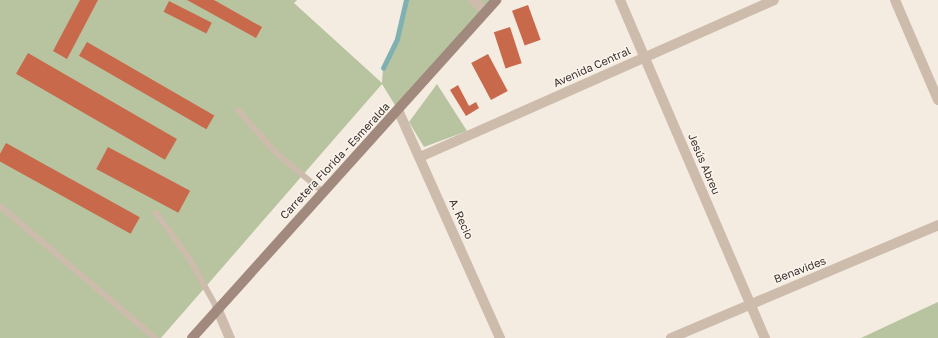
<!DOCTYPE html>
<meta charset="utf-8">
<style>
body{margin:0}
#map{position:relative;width:938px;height:338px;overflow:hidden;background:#f4ebe1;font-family:"Golos Text",sans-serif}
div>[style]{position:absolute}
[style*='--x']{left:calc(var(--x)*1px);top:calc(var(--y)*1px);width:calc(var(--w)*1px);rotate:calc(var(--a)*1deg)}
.green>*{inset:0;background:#b8c4a0}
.stream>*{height:4.5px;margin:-2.25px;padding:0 2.25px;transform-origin:2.25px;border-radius:2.25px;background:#7fb0b2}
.building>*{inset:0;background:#c8694b;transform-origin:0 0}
.service>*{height:6px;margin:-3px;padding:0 3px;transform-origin:3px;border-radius:3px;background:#cdbbac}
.minor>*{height:10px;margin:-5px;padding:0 5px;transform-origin:5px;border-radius:5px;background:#cdbbac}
.tertiary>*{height:10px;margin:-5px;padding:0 5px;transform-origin:5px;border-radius:5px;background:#cdbbac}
.secondary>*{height:10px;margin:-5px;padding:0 5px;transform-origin:5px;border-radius:5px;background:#a18a7d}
span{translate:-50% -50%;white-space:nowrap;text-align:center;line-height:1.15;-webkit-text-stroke:3px #fbf5ee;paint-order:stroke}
.street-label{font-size:11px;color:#3b302b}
</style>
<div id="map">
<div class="green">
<i style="clip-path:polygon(0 0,297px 0,294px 3px,382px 83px,383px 68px,397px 39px,406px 0,496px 0,398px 110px,382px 84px,161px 338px,0 338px)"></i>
<i style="clip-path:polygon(437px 84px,467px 131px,424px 147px,409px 122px)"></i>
<i style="clip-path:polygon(938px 302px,938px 338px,861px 338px)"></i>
</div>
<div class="stream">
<i style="--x:383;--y:68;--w:32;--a:-64"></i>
<i style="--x:397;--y:39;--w:40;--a:-77"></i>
</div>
<div class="building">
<i style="clip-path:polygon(80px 0,98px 0,67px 59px,53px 51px)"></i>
<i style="clip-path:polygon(187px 0,214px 0,262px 27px,256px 38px)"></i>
<i style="left:169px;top:1px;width:48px;height:12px;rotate:27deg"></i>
<i style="left:528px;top:5px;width:37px;height:17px;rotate:70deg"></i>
<i style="left:510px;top:27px;width:38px;height:17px;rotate:72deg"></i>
<i style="left:87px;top:42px;width:147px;height:16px;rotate:30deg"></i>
<i style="left:28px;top:53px;width:172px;height:24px;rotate:30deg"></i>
<i style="left:488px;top:54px;width:42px;height:19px;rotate:62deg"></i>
<i style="clip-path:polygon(458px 85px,469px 106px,476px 102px,479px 108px,466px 116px,450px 90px)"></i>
<i style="left:6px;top:143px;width:153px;height:19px;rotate:29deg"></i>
<i style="left:108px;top:147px;width:93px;height:25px;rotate:28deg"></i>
</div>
<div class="service">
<i style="--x:238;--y:110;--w:57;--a:48.5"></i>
<i style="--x:276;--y:153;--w:60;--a:39.6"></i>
<i style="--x:0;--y:206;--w:204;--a:40.4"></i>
<i style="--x:156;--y:213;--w:56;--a:53.7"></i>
<i style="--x:189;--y:258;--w:57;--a:60.8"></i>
</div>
<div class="minor">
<i style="--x:473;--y:0;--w:16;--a:43"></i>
<i style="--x:620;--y:0;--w:368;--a:66.8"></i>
<i style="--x:398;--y:110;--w:250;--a:65.9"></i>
<i style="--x:420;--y:157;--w:387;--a:-23.9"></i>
<i style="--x:217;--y:308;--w:33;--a:67"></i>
<i style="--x:671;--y:338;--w:290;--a:-22.9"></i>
</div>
<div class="tertiary">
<i style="--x:895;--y:0;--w:109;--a:66.7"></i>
</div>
<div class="secondary">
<i style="--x:192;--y:338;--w:455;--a:-48"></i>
</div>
<div class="street-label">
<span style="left:592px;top:67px;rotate:-24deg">Avenida Central</span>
<span style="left:335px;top:161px;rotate:-47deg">Carretera Florida - Esmeralda</span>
<span style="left:704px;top:164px;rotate:67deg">Jesús Abreu</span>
<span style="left:461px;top:219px;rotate:66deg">A. Recio</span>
<span style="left:800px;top:270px;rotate:-21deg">Benavides</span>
</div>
</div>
